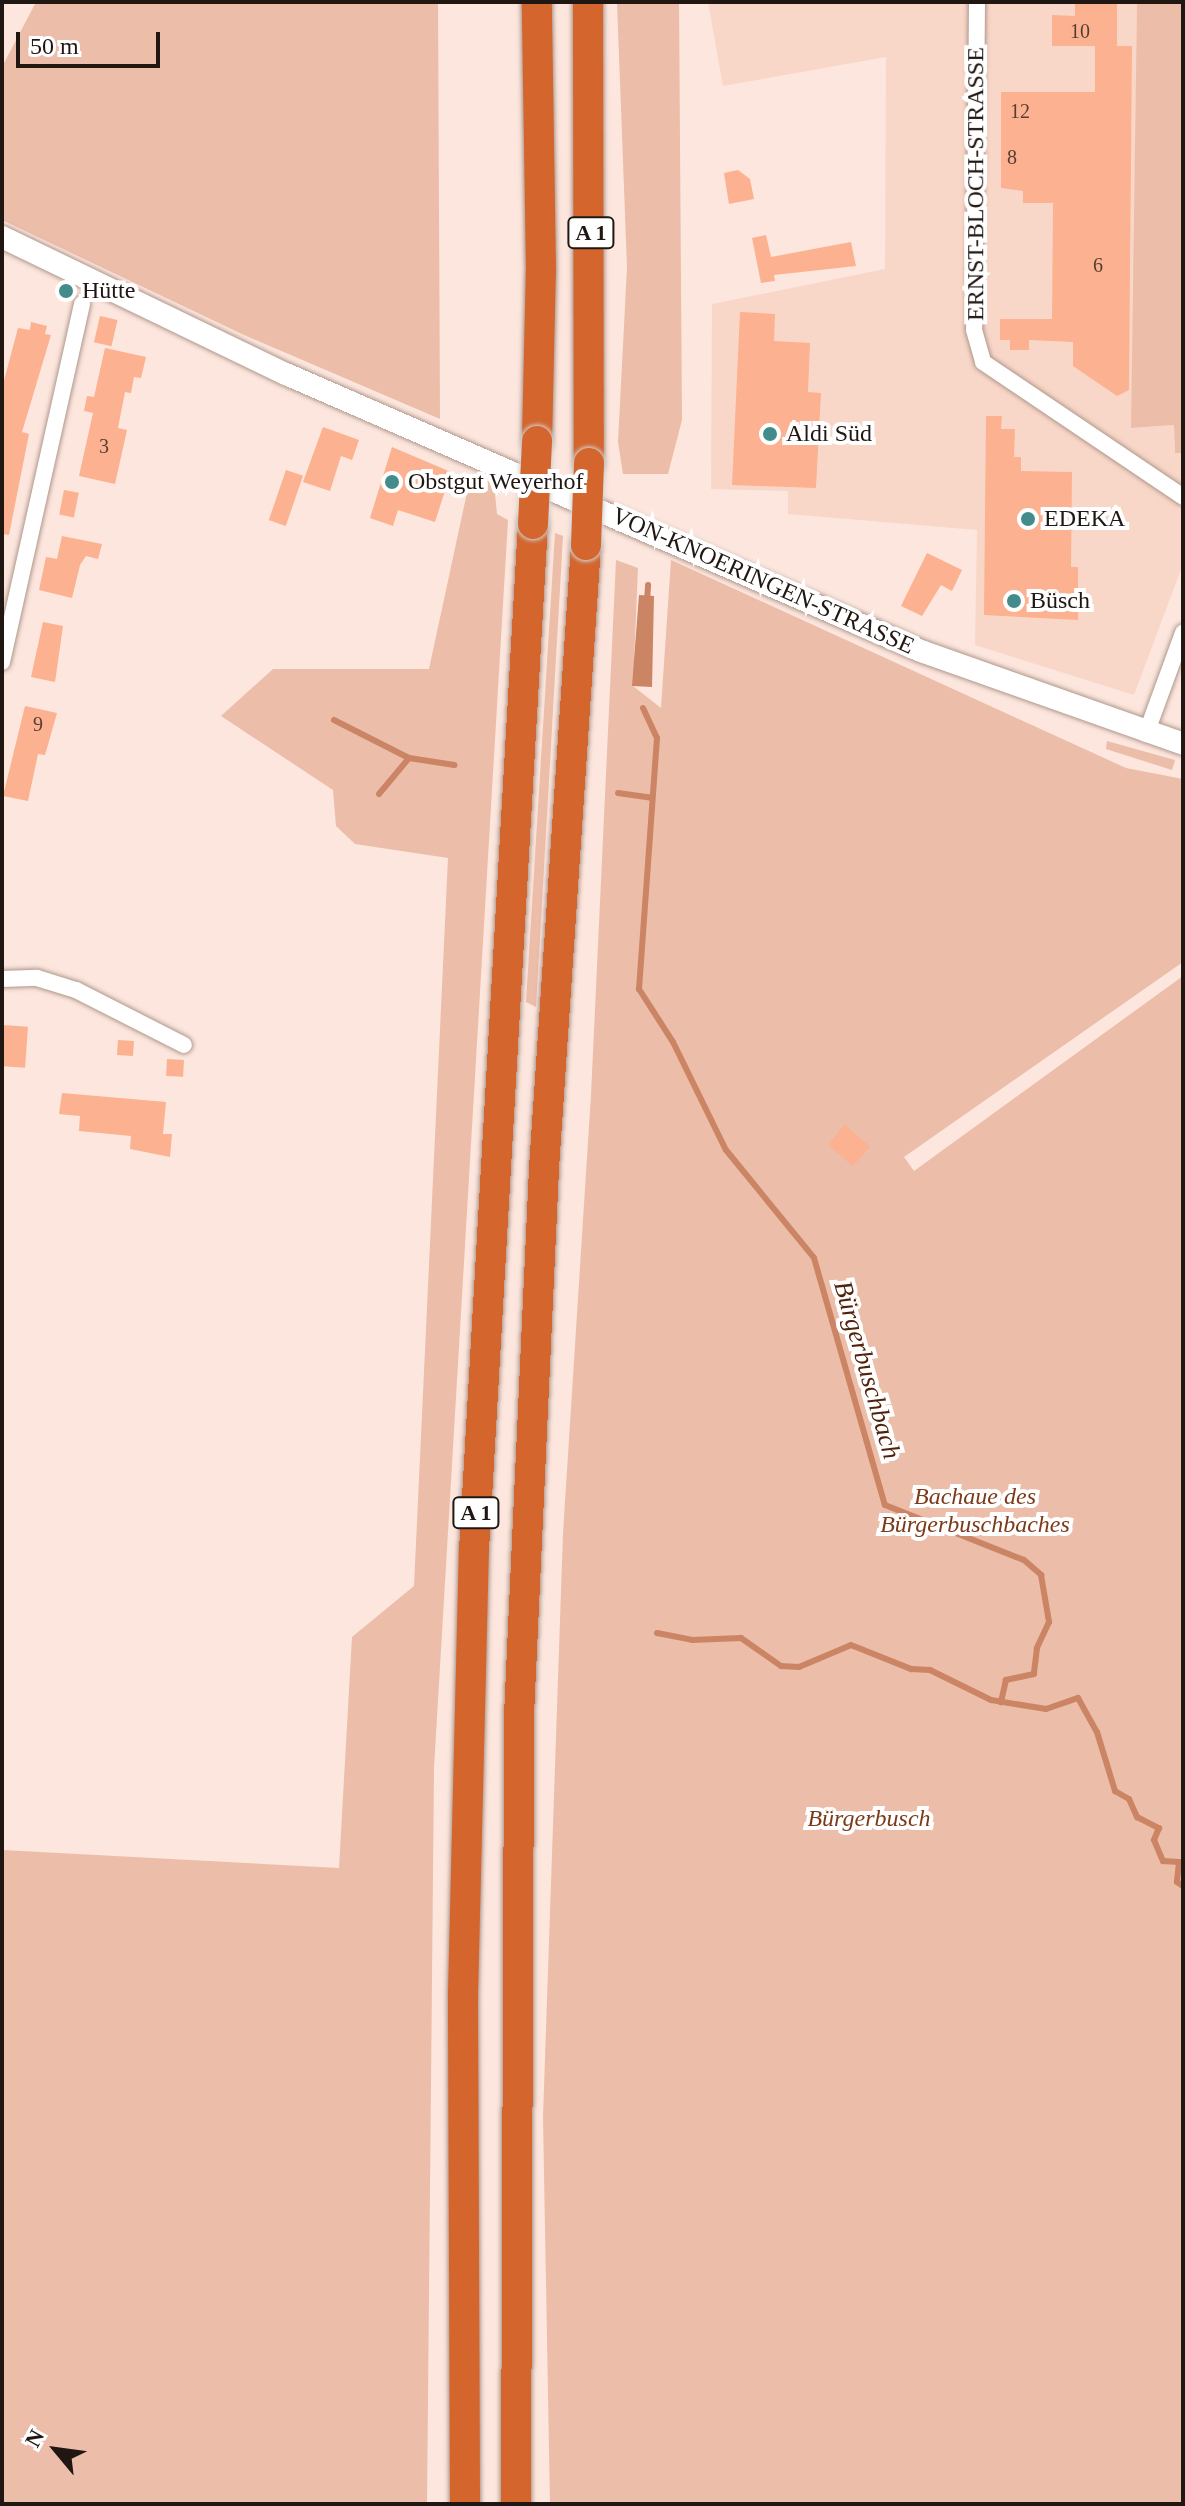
<!DOCTYPE html>
<meta charset="utf-8">
<style>
body{margin:0}
#map{position:relative;width:1185px;height:2506px;overflow:hidden;background:#fce6dd;font-family:"Times New Roman",serif}
div>[style]{position:absolute}
[style*='--x']{left:calc(var(--x)*1px);top:calc(var(--y)*1px);width:calc(var(--w)*1px);rotate:calc(var(--a)*1deg)}
.built>*{inset:0;background:#f9d7c8}
.green>*{inset:0;background:#ecbda9}
.water>*{inset:0;background:#cb8464}
.stream>*{height:6px;margin:-3px;padding:0 3px;transform-origin:3px;border-radius:3px;background:#cb8464}
.building>*{inset:0;background:#fcb190;transform-origin:0 0}
.roads{filter:drop-shadow(0 0 2px #b0978c) drop-shadow(0 0 2px #b0978c)}
.minor>*{height:16px;margin:-8px;padding:0 8px;transform-origin:8px;border-radius:8px;background:#fff}
.secondary>*{height:22px;margin:-11px;padding:0 11px;transform-origin:11px;border-radius:11px;background:#fff}
.motorway>*{height:30px;margin:-15px;padding:0 15px;transform-origin:15px;border-radius:15px;background:#d3652d}
.bridges{filter:drop-shadow(0 0 2px #d2d1d0) drop-shadow(0 0 2px #d2d1d0)}
.motorway-bridge>*{height:30px;margin:-15px;padding:0 15px;transform-origin:15px;border-radius:15px;background:#d3652d}
.dots>*{width:22px;height:22px;translate:-50% -50%;box-sizing:border-box;border:4px solid #fff;border-radius:50%}
span{translate:-50% -50%;white-space:nowrap;text-align:center;line-height:1.15;-webkit-text-stroke:8px #fff;paint-order:stroke}
.number-label{font-size:20px;color:#573e32}
.number-label span{-webkit-text-stroke-width:0}
.shield-label span{padding:2px 6px;background:#fff;border:2px solid;border-radius:6px;-webkit-text-stroke-width:0}
.shield-label{font-size:22px;color:#201713;font-weight:700}
.street-label{font-size:24px;color:#201713}
.poi-label{font-size:24px;color:#201713}
.left{translate:0 -50%;text-align:left}
.park-label{font-size:24px;color:#7d3a18;font-style:italic}
.water-label{font-size:26px;color:#51220a;font-style:italic}
.frame{position:absolute;inset:0;border:4px solid #201713;pointer-events:none}
.north{position:absolute;left:16px;top:2410px;width:80px;height:80px;-webkit-text-stroke:6px #fff;paint-order:stroke;rotate:299deg;font-size:22px;font-weight:700;line-height:32px;text-align:center;color:#201713}
.north::after{content:'';display:block;margin:auto;width:28px;height:36px;background:#201713;clip-path:polygon(50% 0,100% 100%,50% 72%,0 100%)}
.scale{position:absolute;left:16px;top:32px;width:144px;height:36px;box-sizing:border-box;border:4px solid #201713;border-top:0;padding-left:10px;font-size:24px;line-height:28px;white-space:nowrap;color:#201713;-webkit-text-stroke:6px #fff;paint-order:stroke}
</style>
<div id="map">
<div class="built">
<i style="clip-path:polygon(708px 2px,1137px 2px,1132px 428px,1174px 425px,1175px 453px,1183px 453px,1183px 564px,1134px 695px,975px 645px,977px 530px,788px 514px,788px 491px,711px 489px,712px 304px,885px 269px,886px 57px,723px 86px)"></i>
</div>
<div class="green">
<i style="clip-path:polygon(36px 2px,438px 2px,440px 419px,244px 335px,2px 220px,2px 67px)"></i>
<i style="clip-path:polygon(617px 2px,679px 2px,682px 420px,668px 474px,623px 474px,618px 442px,627px 267px)"></i>
<i style="clip-path:polygon(1137px 2px,1183px 2px,1183px 453px,1175px 453px,1174px 425px,1131px 428px)"></i>
<i style="clip-path:polygon(471px 474px,494px 484px,497px 514px,508px 520px,434px 1768px,427px 2504px,2px 2504px,2px 1850px,339px 1868px,352px 1637px,414px 1586px,448px 858px,355px 844px,336px 826px,333px 790px,221px 716px,273px 669px,429px 669px)"></i>
<i style="clip-path:polygon(555px 533px,563px 536px,536px 1007px,526px 1002px)"></i>
<i style="clip-path:polygon(616px 560px,638px 568px,633px 686px,661px 708px,671px 560px,1126px 768px,1183px 779px,1183px 962px,904px 1157px,914px 1171px,1183px 976px,1183px 2504px,550px 2504px,543px 2117px,563px 1533px,591px 1095px)"></i>
<i style="clip-path:polygon(1107px 741px,1175px 760px,1172px 770px,1106px 749px)"></i>
</div>
<div class="water">
<i style="clip-path:polygon(639px 595px,654px 596px,652px 687px,632px 686px)"></i>
</div>
<div class="stream">
<i style="--x:647;--y:601;--w:16;--a:-86"></i>
<i style="--x:643;--y:708;--w:33;--a:65"></i>
<i style="--x:657;--y:738;--w:252;--a:94.1"></i>
<i style="--x:639;--y:989;--w:63;--a:57.3"></i>
<i style="--x:673;--y:1042;--w:120;--a:63.9"></i>
<i style="--x:726;--y:1150;--w:139;--a:50.8"></i>
<i style="--x:814;--y:1258;--w:257;--a:74"></i>
<i style="--x:885;--y:1505;--w:149;--a:21.6"></i>
<i style="--x:1024;--y:1560;--w:23;--a:41"></i>
<i style="--x:1041;--y:1575;--w:48;--a:80.3"></i>
<i style="--x:1049;--y:1622;--w:29;--a:115"></i>
<i style="--x:1037;--y:1648;--w:26;--a:97"></i>
<i style="--x:1034;--y:1674;--w:29;--a:168"></i>
<i style="--x:1006;--y:1680;--w:23;--a:103"></i>
<i style="--x:334;--y:720;--w:84;--a:26.9"></i>
<i style="--x:409;--y:758;--w:46;--a:8.8"></i>
<i style="--x:618;--y:793;--w:34;--a:8"></i>
<i style="--x:379;--y:794;--w:47;--a:-50.2"></i>
<i style="--x:657;--y:1633;--w:36;--a:11"></i>
<i style="--x:692;--y:1640;--w:49;--a:-2.3"></i>
<i style="--x:741;--y:1638;--w:49;--a:35"></i>
<i style="--x:781;--y:1666;--w:18;--a:3"></i>
<i style="--x:799;--y:1667;--w:56;--a:-22.9"></i>
<i style="--x:851;--y:1645;--w:65;--a:21.8"></i>
<i style="--x:911;--y:1669;--w:19;--a:3"></i>
<i style="--x:930;--y:1670;--w:68;--a:26.2"></i>
<i style="--x:991;--y:1700;--w:56;--a:9.3"></i>
<i style="--x:1046;--y:1709;--w:34;--a:-19"></i>
<i style="--x:1078;--y:1698;--w:39;--a:61"></i>
<i style="--x:1097;--y:1732;--w:62;--a:73"></i>
<i style="--x:1115;--y:1791;--w:16;--a:30"></i>
<i style="--x:1129;--y:1799;--w:20;--a:66"></i>
<i style="--x:1137;--y:1817;--w:25;--a:27"></i>
<i style="--x:1159;--y:1828;--w:13;--a:113"></i>
<i style="--x:1154;--y:1840;--w:23;--a:67"></i>
<i style="--x:1163;--y:1861;--w:16;--a:4"></i>
<i style="--x:1179;--y:1862;--w:20;--a:96"></i>
<i style="--x:1177;--y:1882;--w:7;--a:34"></i>
</div>
<div class="building">
<i style="clip-path:polygon(1075px 2px,1117px 2px,1117px 46px,1132px 46px,1129px 390px,1117px 396px,1073px 366px,1073px 342px,1029px 340px,1029px 350px,1010px 350px,1010px 340px,1000px 340px,1000px 319px,1052px 319px,1053px 203px,1023px 203px,1023px 191px,1001px 188px,1001px 92px,1095px 92px,1095px 46px,1052px 46px,1052px 15px,1075px 16px)"></i>
<i style="clip-path:polygon(738px 170px,750px 179px,754px 199px,729px 204px,724px 173px)"></i>
<i style="clip-path:polygon(766px 235px,771px 257px,851px 242px,856px 266px,774px 275px,775px 281px,761px 283px,752px 238px)"></i>
<i style="clip-path:polygon(740px 312px,775px 314px,774px 341px,810px 343px,808px 392px,821px 393px,816px 488px,732px 485px)"></i>
<i style="left:100px;top:316px;width:18px;height:27px;rotate:13deg"></i>
<i style="clip-path:polygon(31px 322px,47px 326px,45px 334px,51px 335px,22px 432px,29px 434px,9px 535px,2px 534px,2px 388px,18px 328px,30px 330px)"></i>
<i style="clip-path:polygon(105px 348px,146px 357px,141px 378px,134px 377px,131px 393px,125px 392px,118px 428px,127px 430px,115px 484px,79px 476px,93px 413px,84px 411px,87px 396px,94px 397px)"></i>
<i style="clip-path:polygon(986px 416px,1002px 416px,1001px 429px,1015px 429px,1014px 457px,1021px 457px,1021px 471px,1072px 472px,1071px 567px,1078px 567px,1078px 620px,984px 615px)"></i>
<i style="clip-path:polygon(323px 427px,359px 440px,352px 460px,341px 456px,330px 491px,303px 482px)"></i>
<i style="clip-path:polygon(392px 447px,451px 472px,435px 522px,398px 510px,393px 526px,370px 518px)"></i>
<i style="left:286px;top:470px;width:18px;height:53px;rotate:19deg"></i>
<i style="left:64px;top:490px;width:15px;height:25px;rotate:11deg"></i>
<i style="clip-path:polygon(62px 536px,102px 544px,98px 559px,86px 556px,80px 565px,72px 598px,39px 590px,46px 557px,57px 559px)"></i>
<i style="clip-path:polygon(927px 553px,962px 570px,952px 591px,941px 585px,922px 616px,901px 606px)"></i>
<i style="clip-path:polygon(43px 622px,63px 626px,55px 682px,31px 677px)"></i>
<i style="clip-path:polygon(25px 706px,57px 713px,45px 755px,38px 754px,28px 801px,3px 796px)"></i>
<i style="left:2px;top:1025px;width:26px;height:41px;rotate:4deg"></i>
<i style="left:118px;top:1040px;width:16px;height:15px;rotate:4deg"></i>
<i style="left:167px;top:1059px;width:17px;height:17px;rotate:3deg"></i>
<i style="clip-path:polygon(62px 1093px,166px 1102px,163px 1134px,172px 1134px,170px 1157px,130px 1149px,131px 1136px,79px 1131px,80px 1116px,59px 1114px)"></i>
<i style="left:845px;top:1125px;width:33px;height:26px;rotate:41deg"></i>
</div>
<div class="roads">
<div class="minor">
<i style="--x:977;--y:2;--w:328;--a:90.5"></i>
<i style="--x:974;--y:330;--w:33;--a:74"></i>
<i style="--x:983;--y:362;--w:241;--a:34"></i>
<i style="--x:2;--y:662;--w:367;--a:-77.4"></i>
<i style="--x:1146;--y:734;--w:108;--a:-69.9"></i>
<i style="--x:2;--y:979;--w:35;--a:-2"></i>
<i style="--x:37;--y:978;--w:41;--a:17.1"></i>
<i style="--x:76;--y:990;--w:121;--a:27"></i>
</div>
<div class="secondary">
<i style="--x:2;--y:237;--w:315;--a:25.8"></i>
<i style="--x:286;--y:374;--w:693;--a:23.57"></i>
<i style="--x:921;--y:651;--w:278;--a:19.5"></i>
</div>
<div class="motorway">
<i style="--x:588;--y:2;--w:461;--a:89.9"></i>
<i style="--x:537;--y:441;--w:170;--a:-88.7"></i>
<i style="--x:541;--y:271;--w:269;--a:-90.9"></i>
<i style="--x:465;--y:2504;--w:509;--a:-90.23"></i>
<i style="--x:463;--y:1995;--w:445;--a:-88.6"></i>
<i style="--x:474;--y:1550;--w:1028;--a:-86.71"></i>
<i style="--x:516;--y:2504;--w:789;--a:-89.78"></i>
<i style="--x:519;--y:1715;--w:548;--a:-87.38"></i>
<i style="--x:544;--y:1168;--w:624;--a:-86.14"></i>
</div>
</div>
<div class="bridges">
<div class="motorway-bridge">
<i style="--x:533;--y:524;--w:83;--a:-87.2"></i>
<i style="--x:586;--y:545;--w:82;--a:-87.9"></i>
</div>
</div>
<div class="dots">
<i style="left:66px;top:291px;background:#448c8b"></i>
<i style="left:770px;top:434px;background:#448c8b"></i>
<i style="left:392px;top:482px;background:#448c8b"></i>
<i style="left:1028px;top:519px;background:#448c8b"></i>
<i style="left:1014px;top:601px;background:#448c8b"></i>
</div>
<div class="number-label">
<span style="left:1080px;top:31px">10</span>
<span style="left:1020px;top:111px">12</span>
<span style="left:1012px;top:157px">8</span>
<span style="left:1098px;top:265px">6</span>
<span style="left:104px;top:446px">3</span>
<span style="left:38px;top:724px">9</span>
</div>
<div class="shield-label">
<span style="left:591px;top:233px">A 1</span>
<span style="left:476px;top:1513px">A 1</span>
</div>
<div class="street-label">
<span style="left:976px;top:184px;rotate:-90deg">ERNST-BLOCH-STRASSE</span>
<span style="left:763px;top:581px;rotate:24deg">VON-KNOERINGEN-STRASSE</span>
</div>
<div class="poi-label">
<span class="left" style="left:82px;top:291px">Hütte</span>
<span class="left" style="left:786px;top:434px">Aldi Süd</span>
<span class="left" style="left:408px;top:482px">Obstgut Weyerhof</span>
<span class="left" style="left:1044px;top:519px">EDEKA</span>
<span class="left" style="left:1030px;top:601px">Büsch</span>
</div>
<div class="park-label">
<span style="left:975px;top:1511px">Bachaue des<br>Bürgerbuschbaches</span>
<span style="left:869px;top:1819px">Bürgerbusch</span>
</div>
<div class="water-label">
<span style="left:867px;top:1370px;rotate:74deg">Bürgerbuschbach</span>
</div>
<div class="frame"></div>
<div class="north">N</div>
<div class="scale">50 m</div>
</div>
